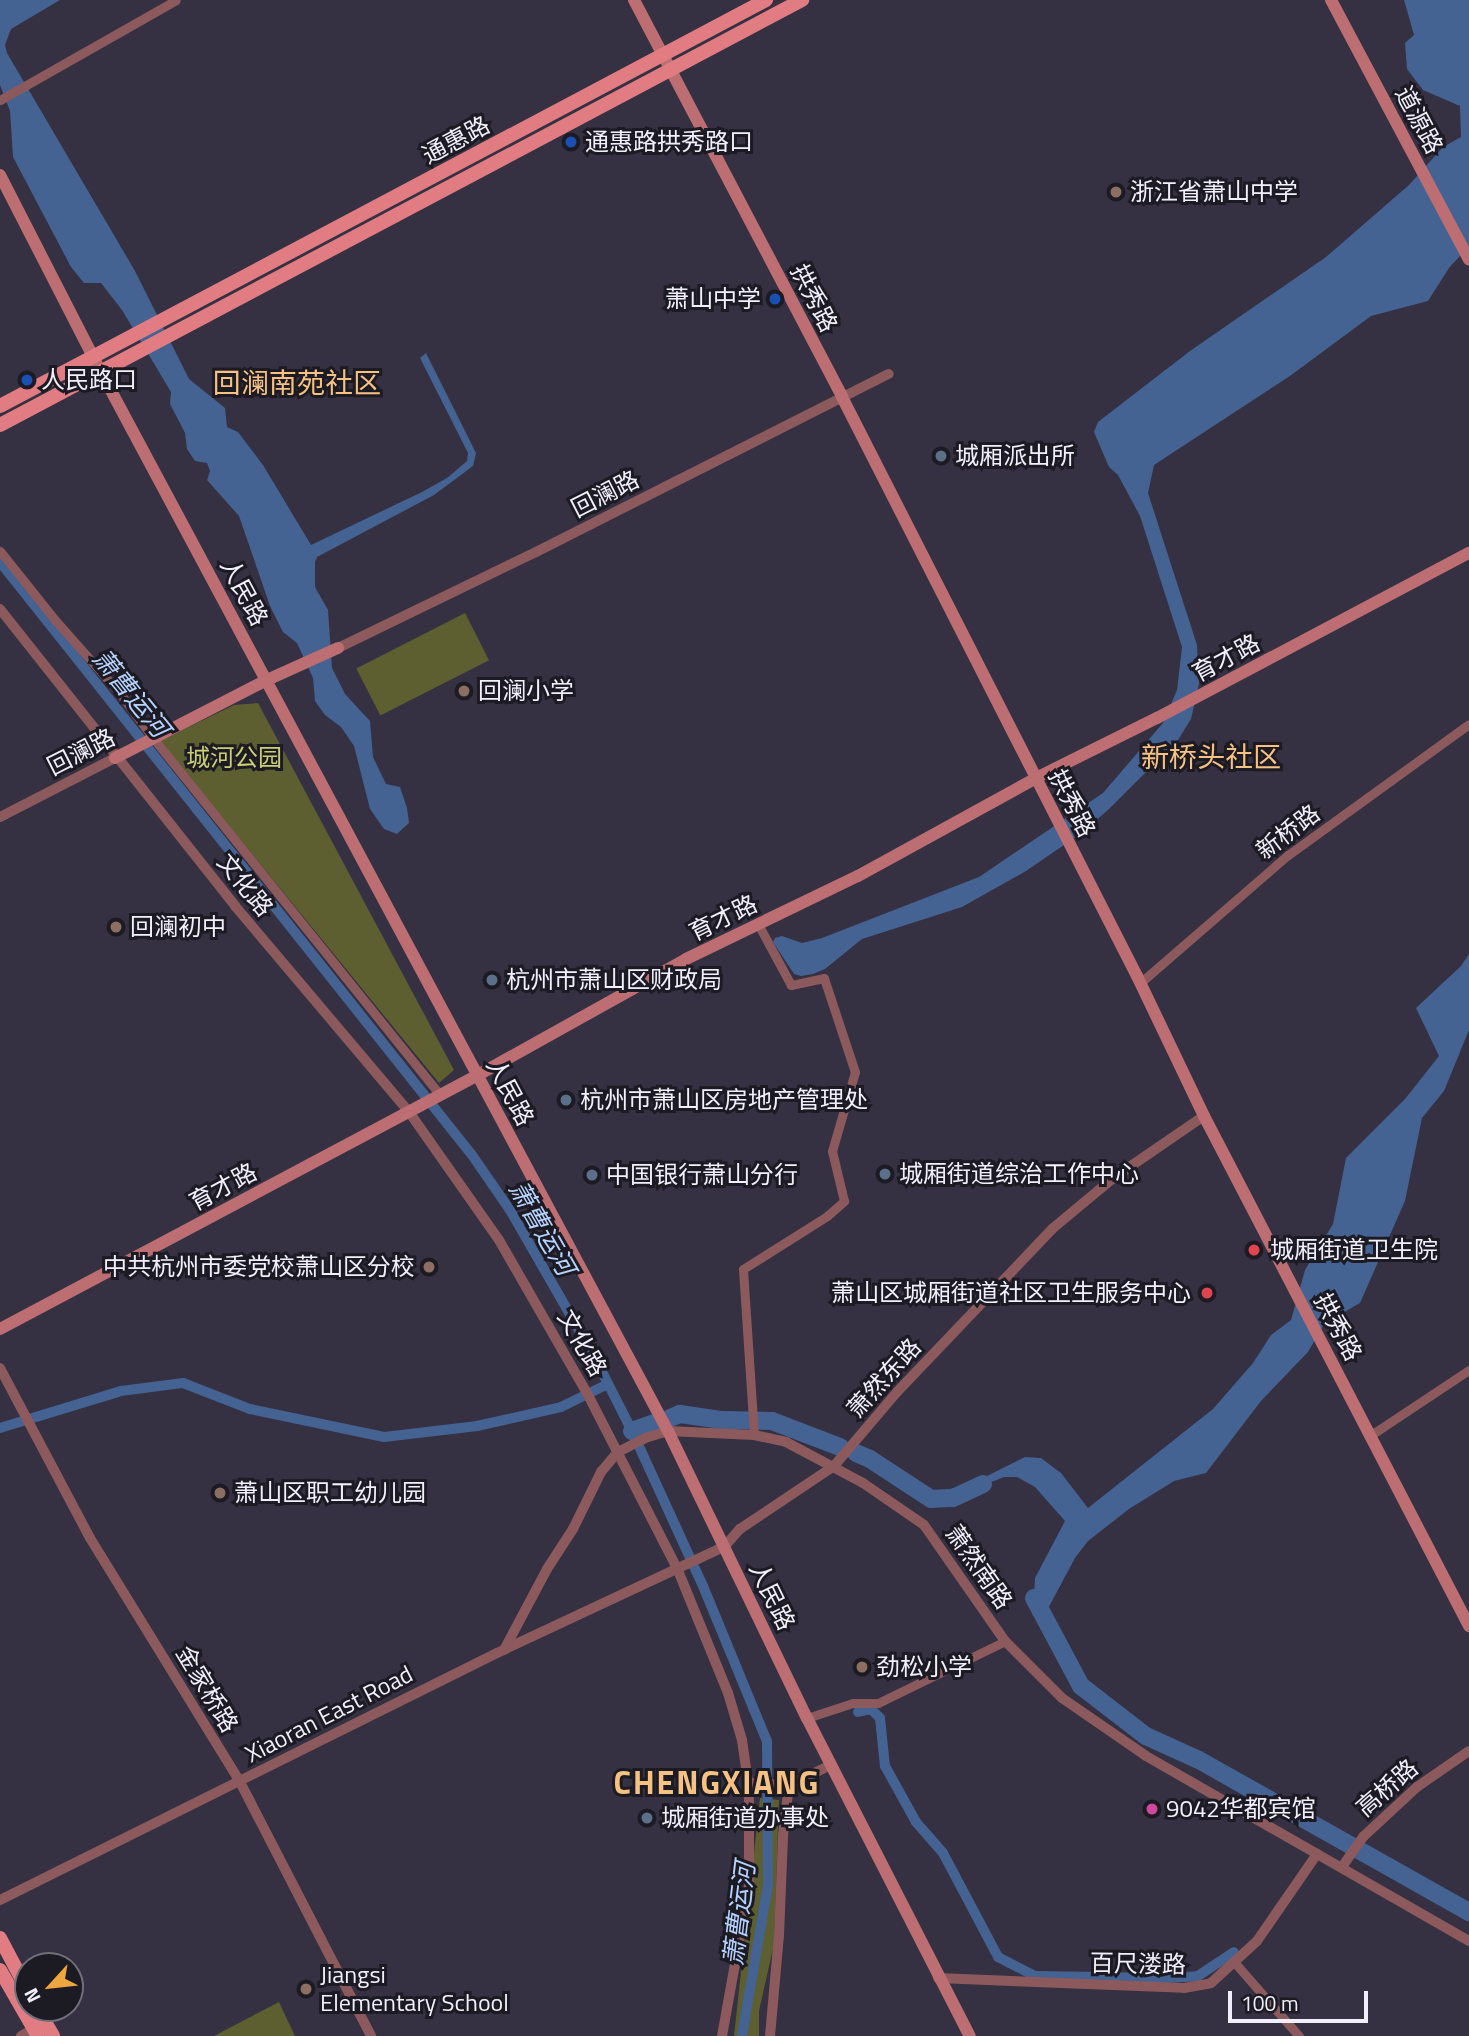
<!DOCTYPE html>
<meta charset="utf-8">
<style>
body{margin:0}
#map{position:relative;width:1469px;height:2036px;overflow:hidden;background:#353042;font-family:"Titillium Web","Noto Sans SC",sans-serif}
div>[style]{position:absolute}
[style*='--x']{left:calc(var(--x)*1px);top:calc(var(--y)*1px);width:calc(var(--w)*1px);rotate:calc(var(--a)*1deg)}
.green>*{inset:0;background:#5d5f31;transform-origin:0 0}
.water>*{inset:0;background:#446292}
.canal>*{height:10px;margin:-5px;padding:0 5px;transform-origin:5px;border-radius:5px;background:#446292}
.river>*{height:18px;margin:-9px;padding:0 9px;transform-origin:9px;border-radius:9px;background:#446292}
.minor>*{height:9px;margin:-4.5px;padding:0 4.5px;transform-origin:4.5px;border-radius:4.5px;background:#8c5a5c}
.tertiary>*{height:10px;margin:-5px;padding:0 5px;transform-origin:5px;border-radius:5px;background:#8c5a5c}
.secondary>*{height:12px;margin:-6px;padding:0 6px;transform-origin:6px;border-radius:6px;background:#bc6e72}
.primary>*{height:14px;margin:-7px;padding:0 7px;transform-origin:7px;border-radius:7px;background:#e17d82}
.dots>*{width:19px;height:19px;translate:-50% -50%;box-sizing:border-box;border:4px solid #1c1a22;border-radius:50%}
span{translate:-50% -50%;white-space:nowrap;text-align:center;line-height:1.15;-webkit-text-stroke:6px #1c1a22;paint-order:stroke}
.street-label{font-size:24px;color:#f1effb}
.poi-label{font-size:24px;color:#f1effb}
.left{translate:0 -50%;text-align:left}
.right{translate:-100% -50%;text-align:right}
.park-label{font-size:24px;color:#cacf73}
.water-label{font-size:26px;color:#b5d2fe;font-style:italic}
.quarter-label{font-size:28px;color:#f6c283}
.district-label{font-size:32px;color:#f6c283;font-weight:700;letter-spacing:2px}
.north{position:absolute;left:14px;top:1952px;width:70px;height:70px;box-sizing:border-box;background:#1c1a22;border:2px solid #716f79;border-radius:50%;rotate:243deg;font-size:19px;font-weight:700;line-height:28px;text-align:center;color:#f1effb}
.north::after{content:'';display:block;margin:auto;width:24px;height:32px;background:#f0a63f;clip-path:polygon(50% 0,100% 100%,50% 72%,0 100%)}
.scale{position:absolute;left:1228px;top:1991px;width:140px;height:32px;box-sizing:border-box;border:4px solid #f1effb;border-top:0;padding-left:9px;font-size:21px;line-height:24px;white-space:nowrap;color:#f1effb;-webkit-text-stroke:5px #1c1a22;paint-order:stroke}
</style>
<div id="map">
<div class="green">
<i style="left:465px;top:613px;width:53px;height:122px;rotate:63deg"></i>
<i style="clip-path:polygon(258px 703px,454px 1070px,439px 1083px,160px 741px,234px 705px)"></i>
<i style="clip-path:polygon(760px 1798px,779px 1800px,774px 1944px,759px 2011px,759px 2036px,734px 2036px)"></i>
<i style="clip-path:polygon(279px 2002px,295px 2036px,214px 2036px)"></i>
</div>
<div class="water">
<i style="clip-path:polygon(0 0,60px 0,11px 29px,5px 45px,7px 53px,135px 271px,189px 379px,225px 408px,227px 427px,238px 432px,263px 465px,311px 545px,422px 492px,447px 478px,467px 461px,468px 453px,420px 358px,426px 353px,476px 453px,473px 466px,434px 495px,317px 557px,315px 562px,315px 587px,328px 610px,332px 668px,345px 694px,370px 721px,373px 757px,386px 784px,400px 787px,407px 808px,409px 823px,397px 834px,384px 829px,370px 809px,354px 746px,341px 727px,325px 715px,315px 701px,313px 678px,297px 643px,283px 632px,270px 606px,239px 516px,207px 480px,210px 471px,207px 463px,195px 461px,187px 449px,185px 433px,170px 404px,171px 392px,122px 310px,101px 283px,84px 283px,71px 267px,13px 157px,10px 111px,0 85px)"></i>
<i style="clip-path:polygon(1404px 0,1469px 0,1469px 246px,1449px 268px,1428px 301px,1371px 316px,1290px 376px,1154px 465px,1148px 493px,1197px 645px,1199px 684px,1191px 719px,1178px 740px,1109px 809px,1083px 832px,1026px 871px,962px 907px,862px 939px,825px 969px,813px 974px,801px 976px,794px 974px,773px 942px,775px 938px,782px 936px,802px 943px,822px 938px,979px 877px,1103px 793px,1163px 723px,1177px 690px,1182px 647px,1140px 516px,1118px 475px,1109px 467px,1094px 432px,1098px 422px,1190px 351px,1326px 257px,1409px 185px,1443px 147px,1461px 137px,1460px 106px,1423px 90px,1407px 69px,1405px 43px,1414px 35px)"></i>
<i style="clip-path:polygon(1469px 954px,1469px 1030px,1444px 1091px,1422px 1118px,1405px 1201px,1360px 1303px,1324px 1324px,1308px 1352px,1261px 1401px,1206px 1473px,1174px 1481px,1129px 1509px,1088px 1541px,1075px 1558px,1044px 1616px,1034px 1598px,1035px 1578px,1065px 1521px,1035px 1487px,1017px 1477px,1004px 1477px,984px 1485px,979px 1480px,1025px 1457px,1041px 1458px,1061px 1473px,1088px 1508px,1213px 1409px,1253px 1363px,1271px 1335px,1291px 1320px,1305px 1270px,1333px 1224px,1346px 1158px,1405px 1099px,1439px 1056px,1416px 1008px,1461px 966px)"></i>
</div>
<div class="canal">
<i style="--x:0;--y:562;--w:758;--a:51.48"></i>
<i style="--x:472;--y:1155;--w:67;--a:55.4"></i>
<i style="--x:510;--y:1210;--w:171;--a:60.1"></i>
<i style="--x:595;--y:1358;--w:82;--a:63.1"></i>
<i style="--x:632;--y:1431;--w:170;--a:65.4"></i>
<i style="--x:703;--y:1586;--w:168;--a:67.6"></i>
<i style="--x:767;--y:1741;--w:144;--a:89.6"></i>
<i style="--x:768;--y:1885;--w:153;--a:99.8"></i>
<i style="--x:0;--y:1428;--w:127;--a:-17"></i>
<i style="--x:121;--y:1391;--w:63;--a:-7.4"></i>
<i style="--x:183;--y:1383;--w:72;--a:21.2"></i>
<i style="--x:250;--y:1409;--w:137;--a:11.8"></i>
<i style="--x:384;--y:1437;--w:94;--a:-6.7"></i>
<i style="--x:477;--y:1426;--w:86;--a:-12.7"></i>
<i style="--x:561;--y:1407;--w:52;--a:-26.1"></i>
<i style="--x:858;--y:1712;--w:13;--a:-13"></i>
<i style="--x:871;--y:1709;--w:13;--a:45"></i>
<i style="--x:880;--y:1718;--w:48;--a:84.1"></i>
<i style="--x:885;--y:1766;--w:64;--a:61"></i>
<i style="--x:916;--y:1822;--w:41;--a:48.9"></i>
<i style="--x:943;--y:1853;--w:118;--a:62.1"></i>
<i style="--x:998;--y:1957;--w:42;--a:27.2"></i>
<i style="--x:1035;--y:1976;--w:130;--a:0.9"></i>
<i style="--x:1165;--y:1978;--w:33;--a:-3"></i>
<i style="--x:1198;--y:1976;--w:43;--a:-33.7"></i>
</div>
<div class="river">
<i style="--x:670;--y:1418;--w:11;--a:-22"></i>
<i style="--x:680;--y:1414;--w:41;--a:8.3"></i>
<i style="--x:721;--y:1420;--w:51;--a:1.1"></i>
<i style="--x:772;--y:1421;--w:73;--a:20.9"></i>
<i style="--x:632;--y:1431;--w:23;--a:-20"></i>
<i style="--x:856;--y:1453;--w:15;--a:23"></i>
<i style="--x:870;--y:1459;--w:73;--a:33.3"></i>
<i style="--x:931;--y:1499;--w:22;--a:-3"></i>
<i style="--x:953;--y:1498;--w:33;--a:-25"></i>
<i style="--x:1034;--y:1598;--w:100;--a:61.9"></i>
<i style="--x:1081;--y:1686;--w:82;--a:37.6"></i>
<i style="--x:1146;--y:1736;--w:58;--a:24.4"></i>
<i style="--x:1199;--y:1760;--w:310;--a:29.4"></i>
</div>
<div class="minor">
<i style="--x:0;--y:100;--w:202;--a:-29.6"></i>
<i style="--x:0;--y:551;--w:88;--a:51.4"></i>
<i style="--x:55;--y:620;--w:96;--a:48.4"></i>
<i style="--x:119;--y:692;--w:57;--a:53.5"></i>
<i style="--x:153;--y:738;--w:458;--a:51.2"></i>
<i style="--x:1140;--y:983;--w:196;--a:-40.9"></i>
<i style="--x:1288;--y:855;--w:223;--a:-35.9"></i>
<i style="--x:754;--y:1435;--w:166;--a:-93.8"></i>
<i style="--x:743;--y:1269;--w:99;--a:-32.2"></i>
<i style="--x:827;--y:1216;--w:23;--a:-41"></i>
<i style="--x:844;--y:1201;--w:51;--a:-103.5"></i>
<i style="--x:832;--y:1151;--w:82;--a:-73.8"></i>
<i style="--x:855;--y:1072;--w:99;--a:-108.3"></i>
<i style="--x:824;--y:978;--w:34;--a:168"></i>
<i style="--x:791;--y:985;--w:69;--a:-118.4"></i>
<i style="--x:1371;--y:1435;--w:118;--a:-33.6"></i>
<i style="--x:807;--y:1718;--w:48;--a:-18.1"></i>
<i style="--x:853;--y:1703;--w:25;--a:0"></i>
<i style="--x:878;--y:1703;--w:141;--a:-26"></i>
<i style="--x:1235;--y:1963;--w:97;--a:48.8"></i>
</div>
<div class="tertiary">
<i style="--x:0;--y:609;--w:379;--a:51.6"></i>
<i style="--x:235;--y:906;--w:270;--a:49.8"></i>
<i style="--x:409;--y:1112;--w:156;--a:54.9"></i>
<i style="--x:499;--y:1240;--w:177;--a:60.1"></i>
<i style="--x:587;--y:1393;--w:197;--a:62.8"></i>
<i style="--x:677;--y:1568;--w:135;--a:67.8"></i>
<i style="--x:728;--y:1693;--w:49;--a:73.4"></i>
<i style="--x:742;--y:1740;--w:49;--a:81.9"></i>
<i style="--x:749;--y:1789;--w:97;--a:90"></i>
<i style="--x:749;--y:1886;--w:152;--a:100.2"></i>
<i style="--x:338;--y:648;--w:220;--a:-25.9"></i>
<i style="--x:536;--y:552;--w:395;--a:-26.8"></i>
<i style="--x:0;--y:817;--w:129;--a:-27.2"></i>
<i style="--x:0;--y:1368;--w:192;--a:62.1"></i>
<i style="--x:90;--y:1538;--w:286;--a:58.4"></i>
<i style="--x:240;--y:1782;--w:286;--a:62.7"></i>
<i style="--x:504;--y:1650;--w:92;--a:-62"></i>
<i style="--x:547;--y:1569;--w:48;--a:-57"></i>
<i style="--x:573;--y:1529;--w:64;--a:-63.8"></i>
<i style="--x:601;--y:1472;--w:26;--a:-50"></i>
<i style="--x:618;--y:1452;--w:30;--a:-27"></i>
<i style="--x:645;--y:1438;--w:24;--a:-17"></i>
<i style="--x:668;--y:1431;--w:86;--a:2.7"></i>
<i style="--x:754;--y:1435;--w:33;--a:12"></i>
<i style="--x:786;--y:1442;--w:87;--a:28"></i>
<i style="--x:863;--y:1483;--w:74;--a:34.5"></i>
<i style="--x:924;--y:1525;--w:141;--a:55.1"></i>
<i style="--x:1005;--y:1641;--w:81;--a:45"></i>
<i style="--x:1062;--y:1698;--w:102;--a:34.6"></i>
<i style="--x:1146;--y:1756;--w:372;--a:29.8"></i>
<i style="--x:749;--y:1783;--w:40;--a:2.9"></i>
<i style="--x:789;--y:1785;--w:47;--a:-25.5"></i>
<i style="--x:1342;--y:1867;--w:38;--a:-55"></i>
<i style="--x:1364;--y:1836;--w:72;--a:-42.8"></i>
<i style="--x:1417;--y:1787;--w:63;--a:-34.7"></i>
<i style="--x:0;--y:1900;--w:555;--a:-26.43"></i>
<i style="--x:497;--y:1653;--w:252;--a:-25.1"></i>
<i style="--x:725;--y:1546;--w:23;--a:-49"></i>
<i style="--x:740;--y:1529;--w:113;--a:-33.8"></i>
<i style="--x:834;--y:1466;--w:97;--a:-49.6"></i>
<i style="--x:897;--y:1392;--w:225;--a:-46.4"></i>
<i style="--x:1052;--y:1229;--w:78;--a:-39.8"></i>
<i style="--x:1112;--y:1179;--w:112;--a:-34.4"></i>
<i style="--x:938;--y:1978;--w:246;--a:2.3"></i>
<i style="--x:1184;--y:1988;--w:27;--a:-10"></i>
<i style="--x:1211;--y:1983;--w:62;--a:-42.4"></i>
<i style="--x:1257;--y:1941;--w:106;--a:-55.4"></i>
<i style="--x:21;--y:2036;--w:14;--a:-30"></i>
<i style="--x:770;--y:2036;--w:100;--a:-84.9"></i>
<i style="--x:779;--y:1936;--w:101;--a:-87.7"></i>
<i style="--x:783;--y:1835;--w:50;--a:-83.2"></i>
</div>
<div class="secondary">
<i style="--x:634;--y:0;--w:448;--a:62.3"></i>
<i style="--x:842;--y:397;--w:650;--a:63"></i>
<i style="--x:1137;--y:976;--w:155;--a:64.4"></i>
<i style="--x:1204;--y:1116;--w:575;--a:62.54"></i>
<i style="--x:1331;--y:0;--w:294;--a:62"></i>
<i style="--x:0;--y:175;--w:204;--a:62.9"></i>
<i style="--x:93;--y:357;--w:1218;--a:61.84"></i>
<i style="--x:668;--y:1431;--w:319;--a:64.2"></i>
<i style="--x:807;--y:1718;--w:357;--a:62.9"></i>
<i style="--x:115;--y:758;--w:171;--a:-27.2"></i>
<i style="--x:267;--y:680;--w:78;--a:-24.3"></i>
<i style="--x:0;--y:1329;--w:541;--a:-27.99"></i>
<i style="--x:478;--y:1075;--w:238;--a:-29.1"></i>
<i style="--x:686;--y:959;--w:191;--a:-25.8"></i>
<i style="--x:858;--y:876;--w:203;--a:-28.8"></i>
<i style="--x:1036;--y:778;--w:135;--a:-26.4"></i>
<i style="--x:1157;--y:718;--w:353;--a:-27.9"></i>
</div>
<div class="primary">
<i style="--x:0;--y:406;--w:867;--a:-27.92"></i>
<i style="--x:0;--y:425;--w:908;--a:-27.92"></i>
<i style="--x:0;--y:1938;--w:60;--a:62.2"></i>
<i style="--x:0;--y:1970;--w:76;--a:60.1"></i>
<i style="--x:37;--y:2008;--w:32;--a:60"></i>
</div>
<div class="dots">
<i style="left:571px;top:142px;background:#1a4fb4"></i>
<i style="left:1116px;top:192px;background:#8d6e63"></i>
<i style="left:775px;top:299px;background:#1a4fb4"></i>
<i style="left:27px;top:380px;background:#1a4fb4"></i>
<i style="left:941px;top:456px;background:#5c6f8a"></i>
<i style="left:464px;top:691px;background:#8d6e63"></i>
<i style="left:116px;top:927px;background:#8d6e63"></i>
<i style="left:492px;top:980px;background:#5c6f8a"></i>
<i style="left:566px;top:1100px;background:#5c6f8a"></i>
<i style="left:885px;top:1174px;background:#5c6f8a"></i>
<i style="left:592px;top:1175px;background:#5c6f8a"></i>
<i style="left:1254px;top:1250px;background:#e0444e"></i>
<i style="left:429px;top:1267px;background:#8d6e63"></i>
<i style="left:1207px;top:1293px;background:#e0444e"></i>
<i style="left:220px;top:1493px;background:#8d6e63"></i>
<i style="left:862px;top:1667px;background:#8d6e63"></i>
<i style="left:1152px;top:1809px;background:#d1479c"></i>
<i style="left:647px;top:1818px;background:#5c6f8a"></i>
<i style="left:306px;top:1989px;background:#8d6e63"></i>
</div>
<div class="street-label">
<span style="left:1419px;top:120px;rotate:62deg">道源路</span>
<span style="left:456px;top:140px;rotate:-28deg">通惠路</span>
<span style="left:814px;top:298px;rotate:63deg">拱秀路</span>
<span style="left:605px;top:494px;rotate:-27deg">回澜路</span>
<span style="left:244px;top:592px;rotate:62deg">人民路</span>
<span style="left:1226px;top:658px;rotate:-28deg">育才路</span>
<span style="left:81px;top:752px;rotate:-27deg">回澜路</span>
<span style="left:1072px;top:803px;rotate:63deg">拱秀路</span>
<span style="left:1288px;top:832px;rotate:-37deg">新桥路</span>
<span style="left:245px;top:885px;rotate:51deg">文化路</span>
<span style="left:723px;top:918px;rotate:-26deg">育才路</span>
<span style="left:510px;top:1092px;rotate:62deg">人民路</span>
<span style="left:223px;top:1187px;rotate:-28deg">育才路</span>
<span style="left:1338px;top:1327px;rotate:62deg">拱秀路</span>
<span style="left:582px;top:1343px;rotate:60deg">文化路</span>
<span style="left:884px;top:1378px;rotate:-48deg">萧然东路</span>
<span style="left:979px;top:1567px;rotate:55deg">萧然南路</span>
<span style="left:772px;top:1596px;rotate:64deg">人民路</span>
<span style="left:207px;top:1689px;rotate:59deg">金家桥路</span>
<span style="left:329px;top:1714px;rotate:-27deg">Xiaoran East Road</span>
<span style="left:1387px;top:1788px;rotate:-41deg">高桥路</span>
<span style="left:1138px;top:1964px;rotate:1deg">百尺溇路</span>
</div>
<div class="poi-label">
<span class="left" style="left:585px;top:142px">通惠路拱秀路口</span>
<span class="left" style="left:1130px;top:192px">浙江省萧山中学</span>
<span class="right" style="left:761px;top:299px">萧山中学</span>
<span class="left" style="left:41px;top:380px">人民路口</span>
<span class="left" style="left:955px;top:456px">城厢派出所</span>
<span class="left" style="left:478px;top:691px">回澜小学</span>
<span class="left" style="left:130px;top:927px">回澜初中</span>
<span class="left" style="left:506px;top:980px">杭州市萧山区财政局</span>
<span class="left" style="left:580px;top:1100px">杭州市萧山区房地产管理处</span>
<span class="left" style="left:899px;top:1174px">城厢街道综治工作中心</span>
<span class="left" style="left:606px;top:1175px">中国银行萧山分行</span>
<span class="left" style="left:1270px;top:1250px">城厢街道卫生院</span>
<span class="right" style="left:415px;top:1267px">中共杭州市委党校萧山区分校</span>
<span class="right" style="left:1191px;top:1293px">萧山区城厢街道社区卫生服务中心</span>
<span class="left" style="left:234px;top:1493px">萧山区职工幼儿园</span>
<span class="left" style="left:876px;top:1667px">劲松小学</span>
<span class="left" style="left:1166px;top:1809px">9042华都宾馆</span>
<span class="left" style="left:661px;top:1818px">城厢街道办事处</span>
<span class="left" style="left:320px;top:1989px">Jiangsi<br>Elementary School</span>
</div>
<div class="park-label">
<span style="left:234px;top:758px">城河公园</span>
</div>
<div class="water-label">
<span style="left:131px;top:693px;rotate:51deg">萧曹运河</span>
<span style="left:542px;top:1228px;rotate:60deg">萧曹运河</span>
<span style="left:739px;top:1914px;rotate:-83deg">萧曹运河</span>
</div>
<div class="quarter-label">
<span style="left:297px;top:383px">回澜南苑社区</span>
<span style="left:1211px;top:757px">新桥头社区</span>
</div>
<div class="district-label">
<span style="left:717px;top:1782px">CHENGXIANG</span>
</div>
<div class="north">N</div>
<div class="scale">100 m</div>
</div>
